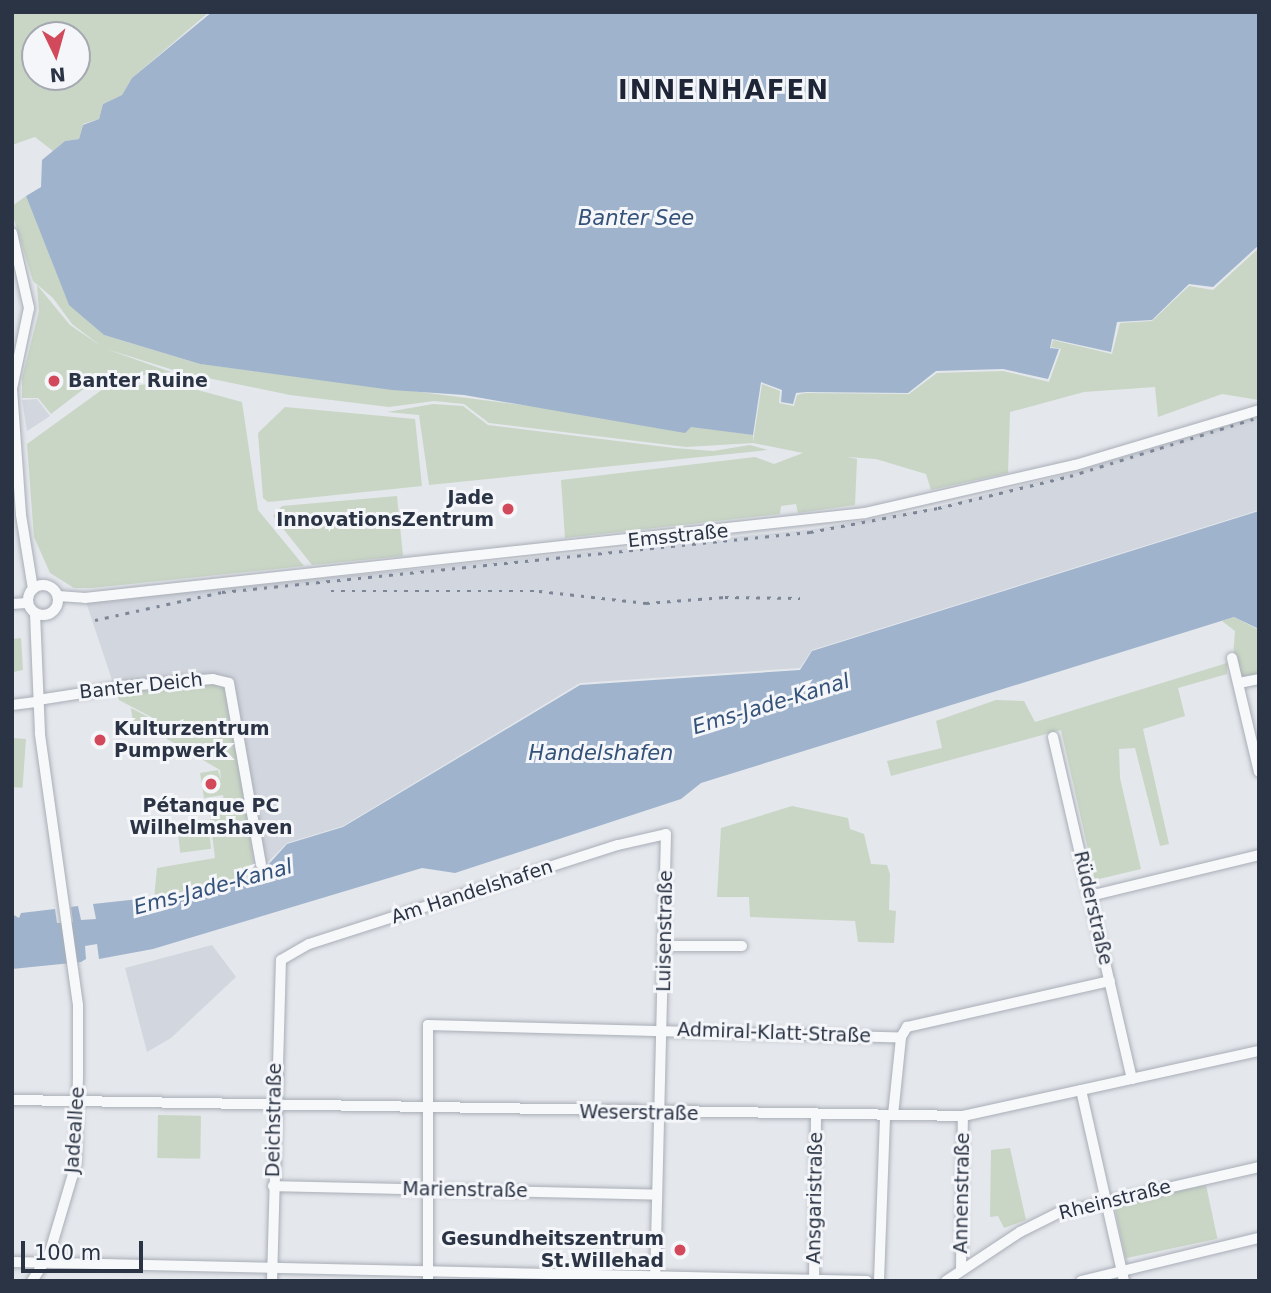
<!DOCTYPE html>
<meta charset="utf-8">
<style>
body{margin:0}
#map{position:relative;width:1271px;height:1293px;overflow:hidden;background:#e4e7ec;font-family:"DejaVu Sans",sans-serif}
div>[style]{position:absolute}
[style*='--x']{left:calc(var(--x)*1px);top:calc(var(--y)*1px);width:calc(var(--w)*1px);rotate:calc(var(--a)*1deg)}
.built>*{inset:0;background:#d2d6de}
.green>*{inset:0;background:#c9d6c5;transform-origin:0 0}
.water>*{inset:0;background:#9fb4cc}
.roads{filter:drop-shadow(0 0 2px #a9aeb7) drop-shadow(0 0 2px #a9aeb7)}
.minor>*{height:10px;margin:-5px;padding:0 5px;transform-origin:5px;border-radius:5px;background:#f7f8fa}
.minor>.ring{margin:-5px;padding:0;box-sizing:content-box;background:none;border:10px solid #f7f8fa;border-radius:50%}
.rail>*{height:2.5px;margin-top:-1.25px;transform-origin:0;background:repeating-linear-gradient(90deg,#7d8696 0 3.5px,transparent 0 10.5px)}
.dots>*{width:19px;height:19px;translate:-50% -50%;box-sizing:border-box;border:4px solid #f4f6f9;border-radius:50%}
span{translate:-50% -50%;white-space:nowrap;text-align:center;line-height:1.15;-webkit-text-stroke:6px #f4f6f9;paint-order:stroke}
.poi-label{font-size:19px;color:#2b3445;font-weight:700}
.left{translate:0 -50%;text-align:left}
.right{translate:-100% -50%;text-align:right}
.street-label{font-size:19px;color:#2b3445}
.water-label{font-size:21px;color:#34527a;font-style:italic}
.district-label{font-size:26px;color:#1d2536;font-weight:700;letter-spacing:2px}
.frame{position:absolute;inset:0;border:14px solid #2b3445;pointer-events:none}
.north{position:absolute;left:21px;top:21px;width:70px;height:70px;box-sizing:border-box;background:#f4f6f9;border:2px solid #a4a8b1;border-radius:50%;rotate:175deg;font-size:19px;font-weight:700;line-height:28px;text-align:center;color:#2b3445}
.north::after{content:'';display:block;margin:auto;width:24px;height:32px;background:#d1495b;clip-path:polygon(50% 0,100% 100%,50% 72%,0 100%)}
.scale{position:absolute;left:21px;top:1241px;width:122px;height:32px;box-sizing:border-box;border:4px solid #2b3445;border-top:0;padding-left:9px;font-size:21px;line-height:24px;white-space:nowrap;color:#2b3445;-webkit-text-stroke:5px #f4f6f9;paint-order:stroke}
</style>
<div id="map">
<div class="built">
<i style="clip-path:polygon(37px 399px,50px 416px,27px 431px,22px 400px)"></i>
<i style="clip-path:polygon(1259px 414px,1259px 510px,812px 650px,800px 668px,580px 683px,343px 826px,287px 843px,255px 875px,231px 695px,116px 692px,86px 602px,814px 529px,931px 508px,1067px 474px)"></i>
<i style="clip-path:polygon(212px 945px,236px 977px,171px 1038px,147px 1052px,125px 968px)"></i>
</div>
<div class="green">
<i style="clip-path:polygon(evenodd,12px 12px,209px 12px,132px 78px,122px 95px,103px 104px,99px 119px,83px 124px,79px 139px,65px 141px,53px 151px,35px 137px,12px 145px,12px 12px,35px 35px,77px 35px,77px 77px,35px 77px,35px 35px)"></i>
<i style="clip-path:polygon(26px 196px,69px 304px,104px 335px,200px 364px,719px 430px,753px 435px,753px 442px,762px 384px,780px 391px,779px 403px,794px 406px,797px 395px,805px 393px,909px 394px,937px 373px,1003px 371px,1049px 382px,1061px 349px,1051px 347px,1053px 340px,1112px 354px,1120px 323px,1152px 321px,1189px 286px,1213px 290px,1259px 248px,1259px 400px,1222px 394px,1158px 417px,1155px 387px,1084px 392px,1010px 412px,1008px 473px,931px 490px,926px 474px,876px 459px,846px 457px,857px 459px,855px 505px,798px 513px,796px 504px,781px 506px,780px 514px,565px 538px,561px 480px,755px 457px,774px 464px,803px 453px,753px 443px,686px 447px,489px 423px,464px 404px,434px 401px,389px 407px,290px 395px,183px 373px,106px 349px,171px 372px,94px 381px,51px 414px,38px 398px,22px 398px,22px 378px,39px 311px,37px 285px,70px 325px,101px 346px,72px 324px,53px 298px,33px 281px,12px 213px,12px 206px)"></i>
<i style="clip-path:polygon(168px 382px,242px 402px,258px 510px,304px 566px,92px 588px,74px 588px,50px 573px,34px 537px,27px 444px,103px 389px)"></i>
<i style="clip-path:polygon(433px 404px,463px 406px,488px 425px,674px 448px,713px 451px,750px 445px,768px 450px,429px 485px,419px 415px,387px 412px)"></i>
<i style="clip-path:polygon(285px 407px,415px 419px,422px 486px,268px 502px,263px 498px,258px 433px)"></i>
<i style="clip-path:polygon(397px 496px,403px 556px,312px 565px,273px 516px,282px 506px)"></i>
<i style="clip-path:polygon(1234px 617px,1259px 630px,1259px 676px,1242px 680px,1233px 658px,1235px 631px,1222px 621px)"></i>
<i style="clip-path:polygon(21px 638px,23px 670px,14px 672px,12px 681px,12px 639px)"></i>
<i style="clip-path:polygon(1227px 663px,1227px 674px,1178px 688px,1185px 716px,1143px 729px,1169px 844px,1160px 846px,1135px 748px,1119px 749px,1120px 778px,1141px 869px,1095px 880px,1061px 730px,891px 776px,887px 761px,942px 748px,936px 721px,996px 700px,1024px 701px,1035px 722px)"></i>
<i style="clip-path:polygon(212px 681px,226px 685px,231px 695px,255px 875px,154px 898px,157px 868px,215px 858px,209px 810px,224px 805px,223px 795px,204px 798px,200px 773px,218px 770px,221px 780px,220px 770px,167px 739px,155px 719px,119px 700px,116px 692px)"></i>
<i style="clip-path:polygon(131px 708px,154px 720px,156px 734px,145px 733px,133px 722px)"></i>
<i style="left:12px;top:738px;width:14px;height:49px;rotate:4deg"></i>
<i style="clip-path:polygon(792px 806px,848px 818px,850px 829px,864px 834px,871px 864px,887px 865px,890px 874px,889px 910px,896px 911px,894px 943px,858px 942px,855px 921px,750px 917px,749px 897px,717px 897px,721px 828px)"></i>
<i style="left:209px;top:832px;width:17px;height:31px;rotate:83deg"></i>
<i style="left:158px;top:1115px;width:43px;height:43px;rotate:1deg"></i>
<i style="clip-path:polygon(1010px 1148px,1026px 1220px,1004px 1228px,998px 1216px,990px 1217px,991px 1150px)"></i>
<i style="left:1206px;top:1185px;width:55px;height:94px;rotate:78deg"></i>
</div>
<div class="water">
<i style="clip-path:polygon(212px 12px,1259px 12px,1259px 245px,1213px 287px,1189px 284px,1152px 320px,1117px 322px,1111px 352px,1052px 339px,1050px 348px,1059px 349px,1048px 379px,1003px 369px,936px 371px,908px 393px,806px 392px,796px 393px,793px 404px,781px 402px,782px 390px,761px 382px,753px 435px,691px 427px,685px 433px,464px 395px,392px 390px,200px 364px,104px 335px,69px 305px,26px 196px,41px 187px,42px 160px,65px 141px,79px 139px,83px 125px,99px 119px,103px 104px,122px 95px,132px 78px)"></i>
<i style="clip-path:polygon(1259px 511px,1259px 629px,1234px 617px,701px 783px,681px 799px,455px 873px,422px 868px,153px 949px,99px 959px,97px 944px,85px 946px,86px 959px,81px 962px,12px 969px,12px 914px,19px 918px,21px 913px,55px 909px,57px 923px,73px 922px,71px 907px,78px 906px,81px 920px,96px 919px,93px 904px,185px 894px,259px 875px,287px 844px,343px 827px,580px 685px,800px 670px,812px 651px)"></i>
</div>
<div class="roads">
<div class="minor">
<i style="--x:12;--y:233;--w:77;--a:77.2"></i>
<i style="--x:29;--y:308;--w:83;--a:101.9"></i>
<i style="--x:12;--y:389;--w:126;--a:85.9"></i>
<i style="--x:21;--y:515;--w:75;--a:80.8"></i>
<i class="ring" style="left:28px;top:585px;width:20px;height:20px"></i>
<i style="--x:58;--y:596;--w:27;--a:4"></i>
<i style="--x:85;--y:598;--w:785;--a:-6.22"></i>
<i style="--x:865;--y:513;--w:215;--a:-12.9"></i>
<i style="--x:1075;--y:465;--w:192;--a:-16.6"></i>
<i style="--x:12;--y:604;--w:16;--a:-4"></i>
<i style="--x:1232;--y:658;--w:117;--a:76.7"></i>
<i style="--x:1239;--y:683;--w:20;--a:-11"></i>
<i style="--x:38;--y:700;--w:90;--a:-8.9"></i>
<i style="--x:127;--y:686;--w:86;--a:-4.7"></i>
<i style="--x:213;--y:679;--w:16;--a:14"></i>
<i style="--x:229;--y:683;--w:184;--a:80"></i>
<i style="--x:12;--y:705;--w:26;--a:-7"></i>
<i style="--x:1053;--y:737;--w:351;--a:77"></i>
<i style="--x:1090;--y:896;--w:174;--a:-13.6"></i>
<i style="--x:664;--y:946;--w:78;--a:0"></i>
<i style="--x:1081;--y:1090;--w:196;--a:77.3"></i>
<i style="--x:12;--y:1100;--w:951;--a:0.96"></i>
<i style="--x:963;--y:1116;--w:303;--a:-12.4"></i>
<i style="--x:893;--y:1115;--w:78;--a:-84.1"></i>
<i style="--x:273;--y:1186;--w:384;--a:1.3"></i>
<i style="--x:12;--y:1262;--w:855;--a:1.27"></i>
<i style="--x:961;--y:1270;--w:154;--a:-89.3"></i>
<i style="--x:32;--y:1281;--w:31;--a:-57"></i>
<i style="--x:49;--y:1255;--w:95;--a:-73.5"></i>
<i style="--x:76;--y:1164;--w:87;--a:-88.7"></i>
<i style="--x:78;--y:1077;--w:72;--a:-90"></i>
<i style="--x:78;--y:1005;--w:275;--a:-98"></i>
<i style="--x:40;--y:733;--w:119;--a:-92.4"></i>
<i style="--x:272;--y:1281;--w:321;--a:-88.4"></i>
<i style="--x:281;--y:960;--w:32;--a:-30"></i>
<i style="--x:309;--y:944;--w:324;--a:-17.8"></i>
<i style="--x:618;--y:845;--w:49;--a:-12.9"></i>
<i style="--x:666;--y:834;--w:447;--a:91.4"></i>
<i style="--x:428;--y:1281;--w:256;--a:-90"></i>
<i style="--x:428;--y:1025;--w:473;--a:1.5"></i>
<i style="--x:901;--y:1037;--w:12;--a:-59"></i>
<i style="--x:907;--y:1027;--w:208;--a:-12.8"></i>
<i style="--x:814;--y:1281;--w:166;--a:-89.3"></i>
<i style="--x:879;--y:1281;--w:166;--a:-87.9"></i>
<i style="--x:946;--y:1281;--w:89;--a:-33.5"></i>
<i style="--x:1020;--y:1232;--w:42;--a:-26.6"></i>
<i style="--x:1058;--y:1213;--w:206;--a:-12.9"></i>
<i style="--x:1081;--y:1281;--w:183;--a:-13.6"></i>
</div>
</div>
<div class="rail">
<i style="--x:331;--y:591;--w:208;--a:0"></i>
<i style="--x:539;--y:591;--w:108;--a:6.4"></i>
<i style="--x:646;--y:603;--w:79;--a:-4.3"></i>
<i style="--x:725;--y:597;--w:75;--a:0.8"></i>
<i style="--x:95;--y:620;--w:130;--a:-12.4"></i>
<i style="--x:222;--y:592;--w:591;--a:-5.83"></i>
<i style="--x:810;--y:532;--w:130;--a:-10.6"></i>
<i style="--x:938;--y:508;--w:136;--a:-13.6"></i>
<i style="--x:1070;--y:476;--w:198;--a:-17.3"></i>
</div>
<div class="dots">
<i style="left:54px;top:381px;background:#d1495b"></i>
<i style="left:508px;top:509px;background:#d1495b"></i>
<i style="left:100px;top:740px;background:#d1495b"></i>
<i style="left:211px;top:784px;background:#d1495b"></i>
<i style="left:680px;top:1250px;background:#d1495b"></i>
</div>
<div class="poi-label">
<span class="left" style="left:68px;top:381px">Banter Ruine</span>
<span class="right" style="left:494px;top:509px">Jade<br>InnovationsZentrum</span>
<span class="left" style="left:114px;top:740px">Kulturzentrum<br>Pumpwerk</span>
<span style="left:211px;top:817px">Pétanque PC<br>Wilhelmshaven</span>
<span class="right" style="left:664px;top:1250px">Gesundheitszentrum<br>St.Willehad</span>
</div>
<div class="street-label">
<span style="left:678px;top:536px;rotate:-6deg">Emsstraße</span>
<span style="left:141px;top:686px;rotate:-6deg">Banter Deich</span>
<span style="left:472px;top:892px;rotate:-18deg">Am Handelshafen</span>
<span style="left:1093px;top:908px;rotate:77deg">Rüderstraße</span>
<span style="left:665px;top:931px;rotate:-89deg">Luisenstraße</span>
<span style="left:774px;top:1033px;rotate:2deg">Admiral-Klatt-Straße</span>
<span style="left:639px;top:1113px;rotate:1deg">Weserstraße</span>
<span style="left:274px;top:1120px;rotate:-89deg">Deichstraße</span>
<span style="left:75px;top:1130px;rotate:-86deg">Jadeallee</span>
<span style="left:465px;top:1190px;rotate:1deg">Marienstraße</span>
<span style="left:962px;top:1193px;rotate:-89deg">Annenstraße</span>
<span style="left:815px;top:1198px;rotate:-89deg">Ansgaristraße</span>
<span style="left:1115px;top:1200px;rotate:-14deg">Rheinstraße</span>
</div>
<div class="water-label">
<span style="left:636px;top:218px">Banter See</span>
<span style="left:771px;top:704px;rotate:-17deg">Ems-Jade-Kanal</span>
<span style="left:601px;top:753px">Handelshafen</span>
<span style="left:213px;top:887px;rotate:-15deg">Ems-Jade-Kanal</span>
</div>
<div class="district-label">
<span style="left:724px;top:91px">INNENHAFEN</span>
</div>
<div class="frame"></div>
<div class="north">N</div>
<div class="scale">100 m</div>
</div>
